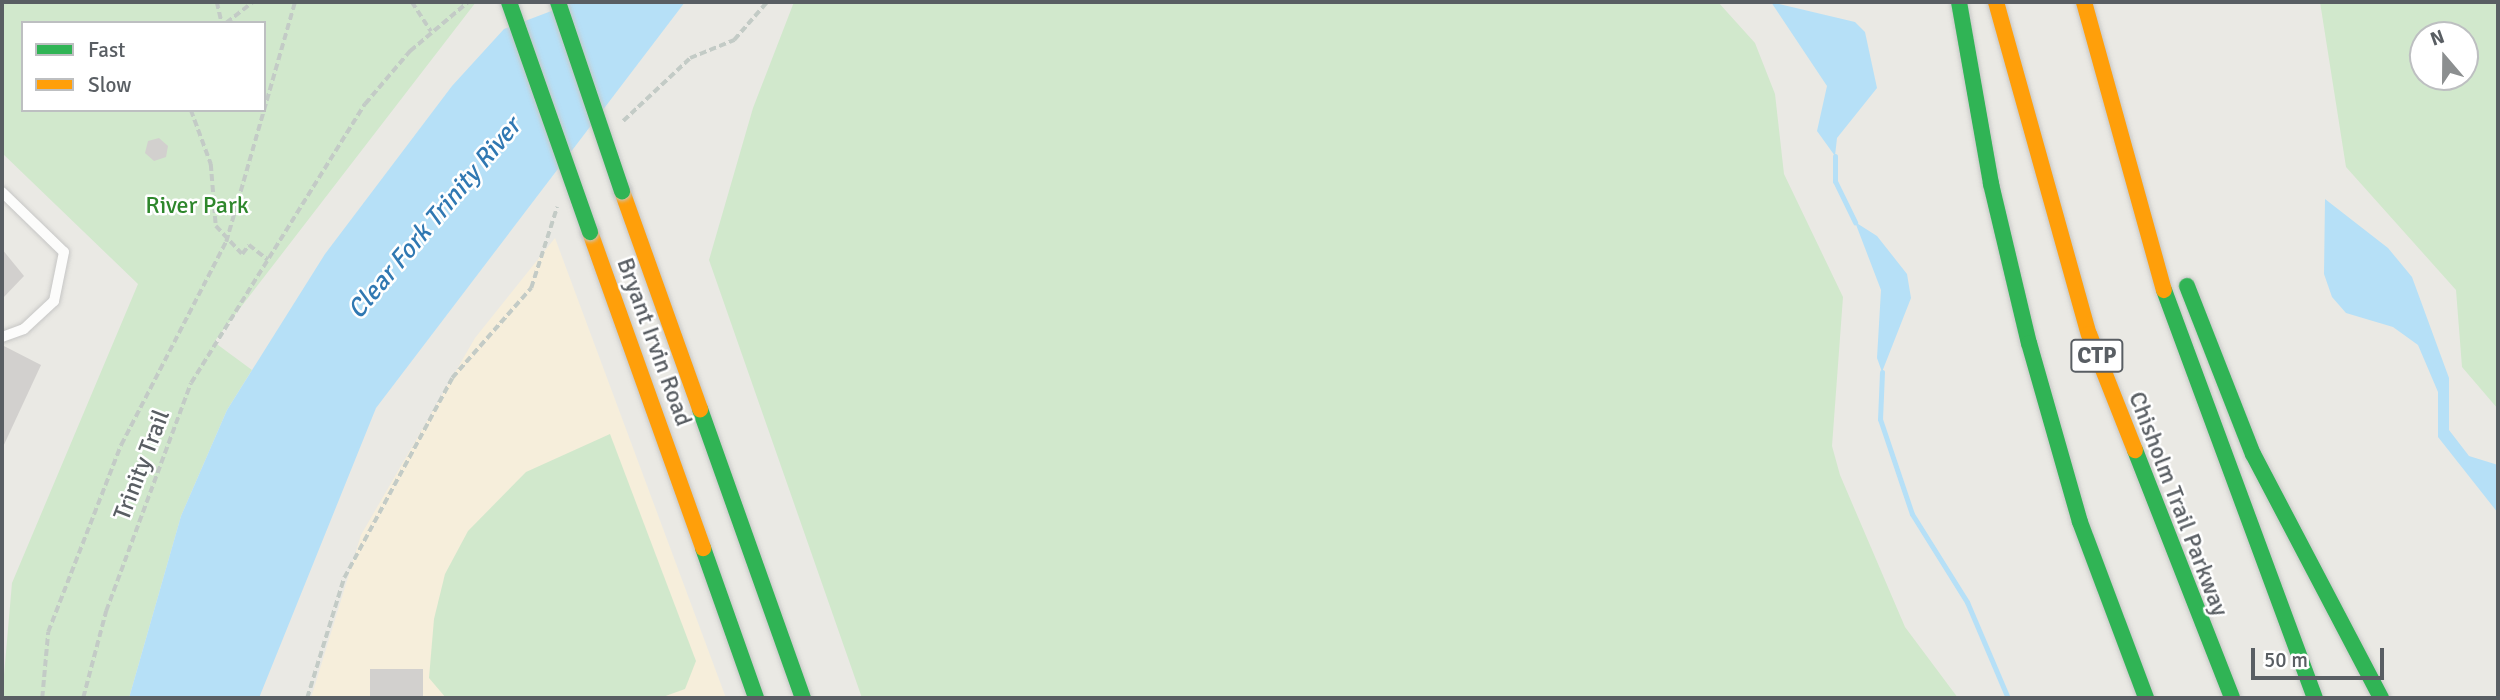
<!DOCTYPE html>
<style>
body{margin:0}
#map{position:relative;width:2500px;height:700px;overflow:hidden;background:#eae9e4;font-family:Signika,sans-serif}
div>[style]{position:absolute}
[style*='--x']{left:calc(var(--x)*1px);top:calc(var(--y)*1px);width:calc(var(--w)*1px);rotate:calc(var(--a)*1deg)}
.commercial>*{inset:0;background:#f6eedb}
.green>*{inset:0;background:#d1e8cc}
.water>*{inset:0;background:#b6e0f7}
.stream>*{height:5px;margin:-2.5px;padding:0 2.5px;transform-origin:2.5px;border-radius:2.5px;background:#b6e0f7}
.building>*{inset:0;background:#d2d0ce;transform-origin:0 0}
.path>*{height:3.5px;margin-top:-1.75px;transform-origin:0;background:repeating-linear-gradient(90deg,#c3cbc6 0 7px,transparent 0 10.5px)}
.roads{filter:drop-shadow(0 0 2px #c6c6c5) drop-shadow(0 0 2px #c6c6c5)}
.lane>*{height:10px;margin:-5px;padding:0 5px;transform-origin:5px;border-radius:5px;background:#fcfcfb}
.fast>*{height:16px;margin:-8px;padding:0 8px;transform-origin:8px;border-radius:8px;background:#30b455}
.slow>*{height:16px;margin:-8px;padding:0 8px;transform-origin:8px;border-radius:8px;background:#ff9f0a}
.bridges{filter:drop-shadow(0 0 2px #c6c7c6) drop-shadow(0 0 2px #c6c7c6)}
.fast-bridge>*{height:16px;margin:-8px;padding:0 8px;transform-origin:8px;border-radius:8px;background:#30b455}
span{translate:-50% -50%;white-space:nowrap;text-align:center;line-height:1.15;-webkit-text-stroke:5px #fff;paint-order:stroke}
.shield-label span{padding:2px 5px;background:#fff;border:2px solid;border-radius:5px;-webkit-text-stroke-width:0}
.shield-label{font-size:23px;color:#595e63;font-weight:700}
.park-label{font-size:24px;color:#2e872c}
.street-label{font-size:24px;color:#595e63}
.water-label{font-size:26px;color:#3078b2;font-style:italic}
.frame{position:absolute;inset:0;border:4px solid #595e63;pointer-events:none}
.legend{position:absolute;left:21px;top:21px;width:245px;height:91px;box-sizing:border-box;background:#fff;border:2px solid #bdbfc1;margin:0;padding:9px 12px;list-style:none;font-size:21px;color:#595e63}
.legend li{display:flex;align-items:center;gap:14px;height:35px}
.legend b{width:35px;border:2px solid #bdbfc1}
.north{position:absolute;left:2409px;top:21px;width:70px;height:70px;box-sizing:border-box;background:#fff;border:2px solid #bdbfc1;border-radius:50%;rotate:340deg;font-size:19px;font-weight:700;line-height:28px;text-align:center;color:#595e63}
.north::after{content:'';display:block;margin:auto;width:24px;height:32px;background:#8c8f90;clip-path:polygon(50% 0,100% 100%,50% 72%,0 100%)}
.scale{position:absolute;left:2251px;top:648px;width:133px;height:32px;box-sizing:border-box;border:4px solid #595e63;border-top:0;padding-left:9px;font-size:21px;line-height:24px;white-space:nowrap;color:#595e63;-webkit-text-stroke:5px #fff;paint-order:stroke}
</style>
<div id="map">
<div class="commercial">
<i style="clip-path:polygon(555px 238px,726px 698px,311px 698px,361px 535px,475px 338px)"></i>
</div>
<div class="green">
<i style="clip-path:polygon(evenodd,2px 2px,476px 2px,214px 342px,252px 370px,227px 410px,181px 516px,129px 698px,2px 698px,12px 583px,138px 284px,2px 153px,2px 2px,23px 23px,264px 23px,264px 110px,23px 110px,23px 23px)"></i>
<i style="clip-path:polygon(794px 2px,1718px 2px,1755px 43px,1775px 94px,1784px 174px,1843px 297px,1832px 446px,1840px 475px,1905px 627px,1958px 698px,862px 698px,709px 260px,753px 108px)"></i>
<i style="clip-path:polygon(evenodd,2320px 2px,2498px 2px,2498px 409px,2462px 367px,2456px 290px,2346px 167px,2320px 2px,2423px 35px,2465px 35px,2465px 77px,2423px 77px,2423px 35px)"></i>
<i style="clip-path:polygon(610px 434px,696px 661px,685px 689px,660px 698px,446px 698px,429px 678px,434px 619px,445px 574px,468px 531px,526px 472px)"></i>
</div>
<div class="water">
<i style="clip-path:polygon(575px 2px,685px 2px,376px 408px,259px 698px,129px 698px,181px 516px,227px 410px,325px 254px,452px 86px,504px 29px)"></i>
<i style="clip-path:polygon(1771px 2px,1855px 22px,1865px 32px,1877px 88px,1837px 138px,1835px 156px,1817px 131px,1827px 86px)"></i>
<i style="clip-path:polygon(2325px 199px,2388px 248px,2412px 277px,2449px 378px,2449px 430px,2469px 456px,2498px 465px,2498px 513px,2438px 437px,2438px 392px,2418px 345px,2393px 327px,2346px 313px,2332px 297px,2324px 274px)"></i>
<i style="clip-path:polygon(1855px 222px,1877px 236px,1907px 274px,1911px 298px,1882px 372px,1877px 358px,1881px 290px)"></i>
</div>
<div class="stream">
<i style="--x:1835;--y:156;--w:25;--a:90"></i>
<i style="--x:1835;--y:181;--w:46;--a:64"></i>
<i style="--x:1882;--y:372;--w:47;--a:92.4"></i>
<i style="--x:1880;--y:419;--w:100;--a:71.4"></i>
<i style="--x:1912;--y:514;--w:104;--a:58"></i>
<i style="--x:1967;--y:602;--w:104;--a:66.9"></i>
</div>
<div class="building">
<i style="clip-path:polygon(159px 138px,168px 146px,166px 157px,154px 161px,145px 153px,148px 141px)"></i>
<i style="clip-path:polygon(2px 249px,24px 276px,2px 299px)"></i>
<i style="clip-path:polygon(2px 345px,41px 365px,2px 449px)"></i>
<i style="left:370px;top:669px;width:53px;height:29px"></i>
</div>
<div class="path">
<i style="--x:217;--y:2;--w:22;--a:77"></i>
<i style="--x:412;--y:2;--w:35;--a:57"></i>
<i style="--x:226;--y:23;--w:34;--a:-38"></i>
<i style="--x:191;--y:110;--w:58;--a:69.7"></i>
<i style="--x:211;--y:164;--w:62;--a:85.4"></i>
<i style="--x:216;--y:226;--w:38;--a:47"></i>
<i style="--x:242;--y:254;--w:11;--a:-52"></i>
<i style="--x:249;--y:245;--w:24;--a:38"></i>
<i style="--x:623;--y:121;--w:92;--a:-43.2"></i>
<i style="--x:690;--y:58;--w:48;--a:-22.2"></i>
<i style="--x:734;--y:40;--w:50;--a:-49"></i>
<i style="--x:42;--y:698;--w:66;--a:-84.8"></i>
<i style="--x:48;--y:632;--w:201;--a:-68.7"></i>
<i style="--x:121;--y:445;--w:229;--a:-62.7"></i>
<i style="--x:226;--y:242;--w:250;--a:-74"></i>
<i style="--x:83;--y:698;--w:90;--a:-75.2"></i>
<i style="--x:106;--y:611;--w:243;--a:-69.6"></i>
<i style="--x:191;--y:383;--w:329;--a:-58.1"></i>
<i style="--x:365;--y:104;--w:70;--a:-49.7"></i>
<i style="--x:410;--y:51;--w:76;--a:-40.2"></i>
<i style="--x:307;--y:698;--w:126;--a:-72.9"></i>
<i style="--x:344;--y:578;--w:227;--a:-61.6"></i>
<i style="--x:452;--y:378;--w:120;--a:-48.7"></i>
<i style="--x:531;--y:288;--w:85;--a:-72.2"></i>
</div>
<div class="roads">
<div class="lane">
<i style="--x:2;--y:192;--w:86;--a:44.1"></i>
<i style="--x:64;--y:252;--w:50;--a:101.5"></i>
<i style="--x:54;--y:301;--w:41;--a:137"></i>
<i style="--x:24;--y:329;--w:23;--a:160"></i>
</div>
<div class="fast">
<i style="--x:1959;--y:2;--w:185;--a:80"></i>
<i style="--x:1991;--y:184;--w:163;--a:76.6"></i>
<i style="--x:2029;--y:343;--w:186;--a:74.1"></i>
<i style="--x:2080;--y:522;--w:188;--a:69.4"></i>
<i style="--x:2187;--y:286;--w:180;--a:68.6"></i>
<i style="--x:2253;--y:454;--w:276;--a:62.3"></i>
<i style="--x:2164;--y:290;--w:435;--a:69.7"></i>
<i style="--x:700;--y:409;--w:307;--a:70.4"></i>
<i style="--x:2135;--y:450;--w:266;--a:68.6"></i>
<i style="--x:703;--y:548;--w:159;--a:70.5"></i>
</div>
<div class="slow">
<i style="--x:1996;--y:2;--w:345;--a:74.4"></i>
<i style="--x:2089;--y:334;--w:125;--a:68.4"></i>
<i style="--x:2084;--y:2;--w:299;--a:74.5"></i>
<i style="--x:622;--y:191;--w:232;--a:70.3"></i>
<i style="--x:590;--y:232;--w:336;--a:70.3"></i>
</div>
</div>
<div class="bridges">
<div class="fast-bridge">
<i style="--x:509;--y:2;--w:244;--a:70.6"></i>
<i style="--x:558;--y:2;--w:200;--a:71.3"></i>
</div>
</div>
<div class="shield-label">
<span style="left:2097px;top:356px">CTP</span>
</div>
<div class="park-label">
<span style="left:197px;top:206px">River Park</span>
</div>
<div class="street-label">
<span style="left:654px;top:342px;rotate:70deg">Bryant Irvin Road</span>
<span style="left:142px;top:465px;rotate:-69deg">Trinity Trail</span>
<span style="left:2178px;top:504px;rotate:69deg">Chisholm Trail Parkway</span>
</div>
<div class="water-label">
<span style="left:435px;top:219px;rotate:-50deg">Clear Fork Trinity River</span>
</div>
<div class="frame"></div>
<ul class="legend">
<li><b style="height:9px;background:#30b455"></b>Fast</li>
<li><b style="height:9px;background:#ff9f0a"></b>Slow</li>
</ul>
<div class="north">N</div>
<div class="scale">50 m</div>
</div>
